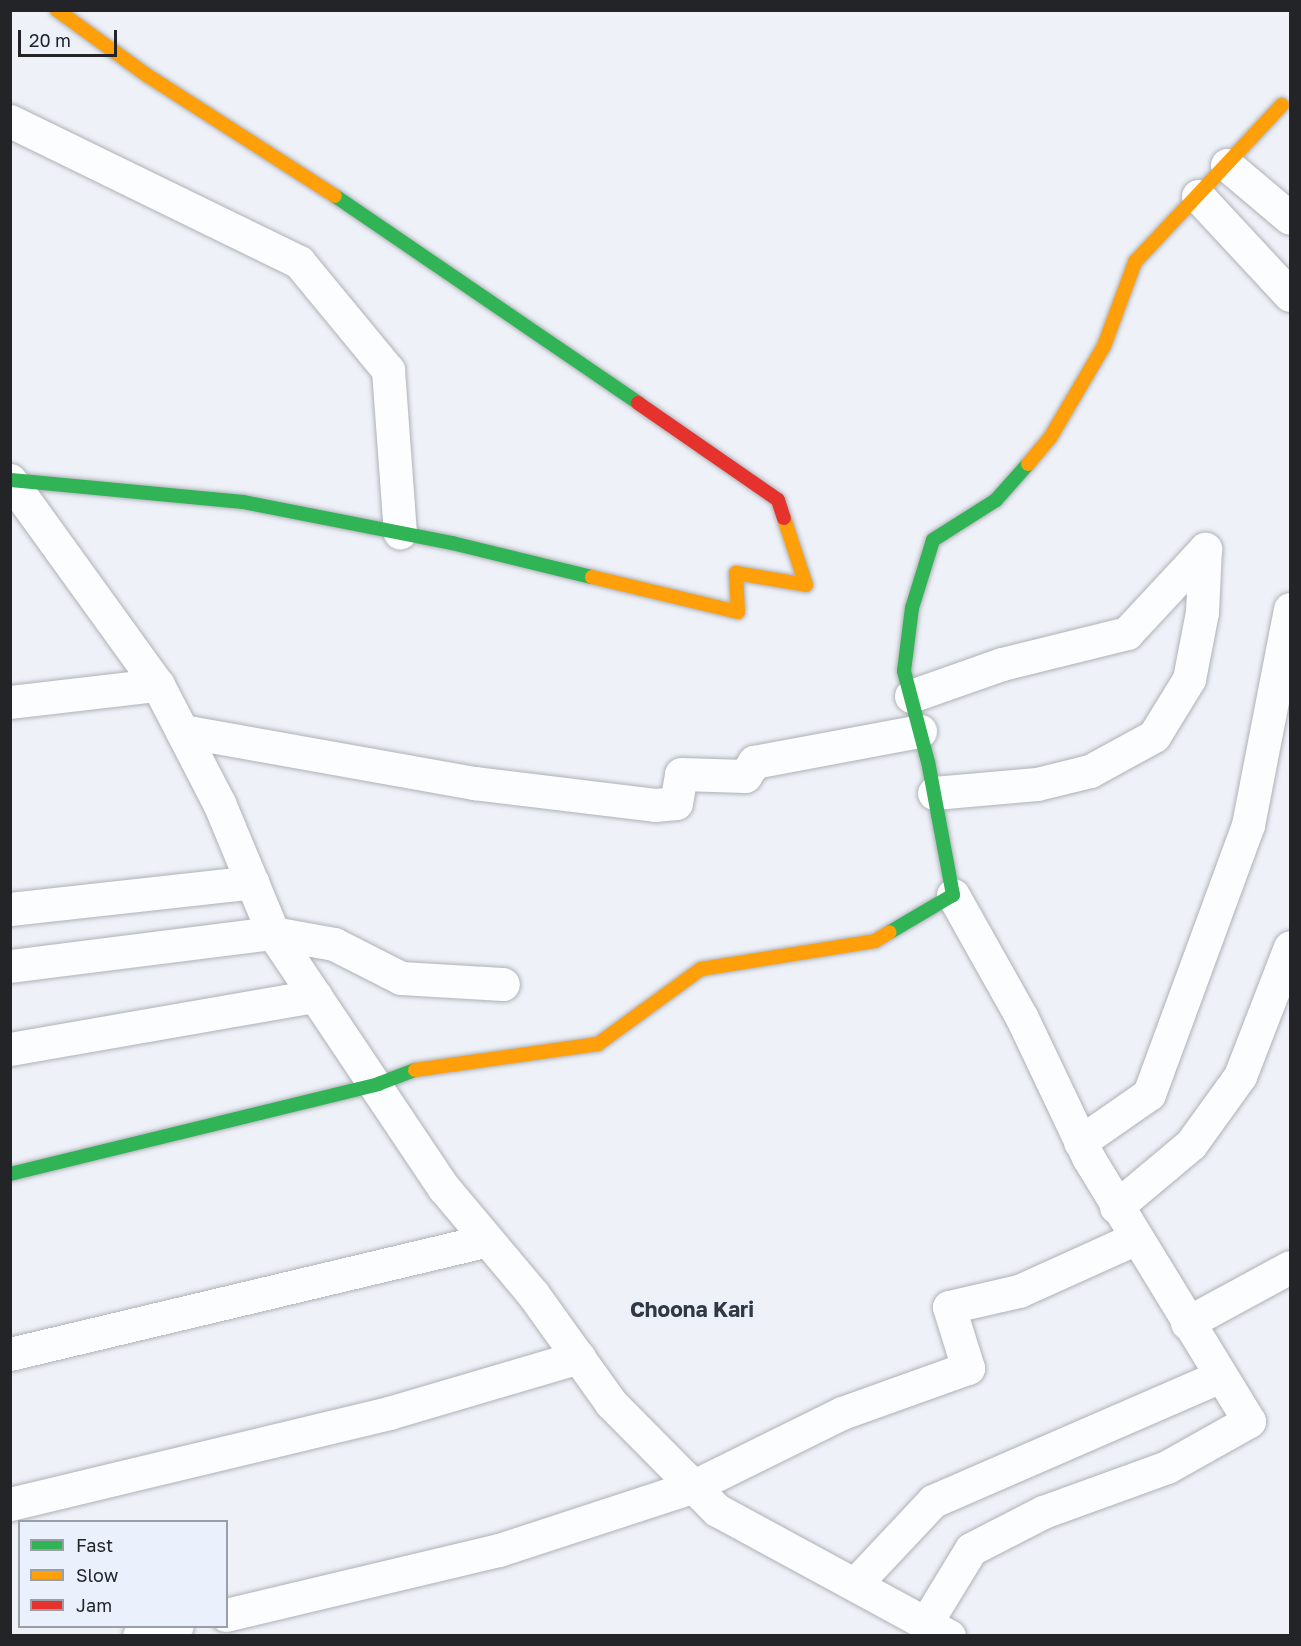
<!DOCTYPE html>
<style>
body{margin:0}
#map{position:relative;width:1301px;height:1646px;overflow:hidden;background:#eef1f8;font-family:"Golos Text",sans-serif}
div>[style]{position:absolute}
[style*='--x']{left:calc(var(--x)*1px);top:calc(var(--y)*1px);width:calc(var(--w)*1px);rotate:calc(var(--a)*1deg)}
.roads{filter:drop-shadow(0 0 2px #aeb1b6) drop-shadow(0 0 2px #aeb1b6)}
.street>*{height:33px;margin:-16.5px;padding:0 16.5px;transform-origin:16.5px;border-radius:16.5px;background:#fcfdfe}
.fast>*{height:14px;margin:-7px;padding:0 7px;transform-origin:7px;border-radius:7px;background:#30b455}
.slow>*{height:14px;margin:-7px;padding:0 7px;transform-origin:7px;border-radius:7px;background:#ff9f0a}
.jam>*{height:14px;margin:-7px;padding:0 7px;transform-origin:7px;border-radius:7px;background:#e5322d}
span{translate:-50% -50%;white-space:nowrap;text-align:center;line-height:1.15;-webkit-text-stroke:5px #eaf0fc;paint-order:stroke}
.quarter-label{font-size:21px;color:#333740;font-weight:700}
.frame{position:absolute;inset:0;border:12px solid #222428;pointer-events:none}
.legend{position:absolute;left:18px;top:1520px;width:210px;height:108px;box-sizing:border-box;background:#eaf0fc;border:2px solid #9a9ea7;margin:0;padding:8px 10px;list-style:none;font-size:18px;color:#222428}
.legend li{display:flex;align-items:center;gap:12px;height:30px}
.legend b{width:30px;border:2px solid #9a9ea7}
.scale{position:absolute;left:18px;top:30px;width:99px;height:27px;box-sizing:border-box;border:3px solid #222428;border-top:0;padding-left:8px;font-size:18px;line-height:21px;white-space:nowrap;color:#222428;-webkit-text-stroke:4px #eaf0fc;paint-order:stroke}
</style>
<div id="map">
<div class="roads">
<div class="street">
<i style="--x:10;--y:121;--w:322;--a:26"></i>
<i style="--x:299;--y:262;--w:140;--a:50.5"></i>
<i style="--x:388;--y:370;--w:163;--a:85.8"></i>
<i style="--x:1227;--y:165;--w:82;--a:40.1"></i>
<i style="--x:1198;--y:196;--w:135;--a:47.1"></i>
<i style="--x:10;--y:480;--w:253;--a:54.2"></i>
<i style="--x:158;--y:685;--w:133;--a:62.7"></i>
<i style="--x:219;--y:803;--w:141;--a:67.4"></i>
<i style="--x:273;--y:933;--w:307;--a:56.2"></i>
<i style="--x:444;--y:1188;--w:138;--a:50"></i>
<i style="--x:533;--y:1294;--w:134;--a:54.4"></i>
<i style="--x:611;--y:1403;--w:151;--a:45.3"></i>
<i style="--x:717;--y:1510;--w:264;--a:28.5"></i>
<i style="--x:911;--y:696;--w:96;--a:-19.4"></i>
<i style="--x:1002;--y:664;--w:129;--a:-13.9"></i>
<i style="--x:1127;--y:633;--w:115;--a:-47.1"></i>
<i style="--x:10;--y:702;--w:149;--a:-6.6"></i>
<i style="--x:182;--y:731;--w:297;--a:10.1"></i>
<i style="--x:474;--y:783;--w:182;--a:6.9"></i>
<i style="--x:655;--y:805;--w:21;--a:-5"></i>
<i style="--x:676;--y:803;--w:29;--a:-80"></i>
<i style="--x:681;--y:774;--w:64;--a:1.8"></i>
<i style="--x:745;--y:776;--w:17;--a:-57"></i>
<i style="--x:754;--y:762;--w:169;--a:-10.6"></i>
<i style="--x:934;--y:793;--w:103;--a:-5"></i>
<i style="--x:1037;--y:784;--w:55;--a:-13.8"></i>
<i style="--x:1090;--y:771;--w:73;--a:-28.7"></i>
<i style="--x:1154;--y:736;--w:67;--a:-58.4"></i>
<i style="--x:1189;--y:679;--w:68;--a:-79"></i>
<i style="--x:1202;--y:612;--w:63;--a:-87.3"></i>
<i style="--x:10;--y:909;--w:244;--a:-6.3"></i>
<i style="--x:10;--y:966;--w:265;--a:-7.2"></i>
<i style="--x:273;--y:933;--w:62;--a:10.2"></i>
<i style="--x:334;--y:944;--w:75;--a:26.9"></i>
<i style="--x:401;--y:978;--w:102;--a:3.4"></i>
<i style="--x:10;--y:1049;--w:310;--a:-9.9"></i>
<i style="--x:1080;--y:1142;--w:84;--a:-34.8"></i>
<i style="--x:1149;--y:1094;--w:287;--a:-69.8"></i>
<i style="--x:1248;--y:825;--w:220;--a:-79"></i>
<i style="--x:1116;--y:1207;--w:98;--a:-40"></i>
<i style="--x:1191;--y:1144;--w:84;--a:-54.2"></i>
<i style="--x:1240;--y:1076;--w:138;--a:-68.8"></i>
<i style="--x:1187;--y:1323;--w:117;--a:-28.5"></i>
<i style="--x:10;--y:1354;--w:489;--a:-13.4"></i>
<i style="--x:10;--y:1504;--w:390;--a:-13.5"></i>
<i style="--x:389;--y:1413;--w:198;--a:-16.4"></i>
<i style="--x:856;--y:1583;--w:112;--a:-46.8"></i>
<i style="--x:933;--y:1501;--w:314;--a:-23.5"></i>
<i style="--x:226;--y:1615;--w:281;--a:-13.4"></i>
<i style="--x:499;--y:1550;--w:203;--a:-18.1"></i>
<i style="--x:692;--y:1487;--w:167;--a:-26.3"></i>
<i style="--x:842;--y:1413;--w:134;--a:-19.7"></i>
<i style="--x:968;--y:1368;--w:64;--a:-107.3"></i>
<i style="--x:949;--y:1307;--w:72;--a:-12.9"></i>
<i style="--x:1019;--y:1291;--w:126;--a:-24.3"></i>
<i style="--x:927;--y:1621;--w:84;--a:-58.6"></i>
<i style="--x:971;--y:1549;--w:81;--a:-27.2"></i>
<i style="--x:1043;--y:1512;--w:132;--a:-19.9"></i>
<i style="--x:1167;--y:1467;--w:94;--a:-29.3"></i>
<i style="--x:1249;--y:1421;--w:309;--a:-121.4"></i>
<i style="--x:1088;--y:1157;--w:154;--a:-115.4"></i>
<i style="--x:1022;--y:1018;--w:141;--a:-119.3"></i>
<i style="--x:139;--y:1636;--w:39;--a:-15"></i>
</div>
<div class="fast">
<i style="--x:335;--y:196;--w:367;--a:34.3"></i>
<i style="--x:11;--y:480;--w:233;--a:5.4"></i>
<i style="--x:243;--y:502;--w:213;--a:11.1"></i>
<i style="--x:452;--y:543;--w:144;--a:13.7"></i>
<i style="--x:890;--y:932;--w:73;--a:-30.4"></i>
<i style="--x:953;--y:895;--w:135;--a:-100.6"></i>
<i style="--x:928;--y:762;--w:94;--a:-104.8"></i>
<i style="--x:904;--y:671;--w:64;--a:-82.8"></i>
<i style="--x:912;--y:608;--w:71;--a:-72.8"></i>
<i style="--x:933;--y:540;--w:75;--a:-32.4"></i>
<i style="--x:996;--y:500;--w:48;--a:-48.4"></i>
<i style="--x:10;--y:1174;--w:379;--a:-13.7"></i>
<i style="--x:378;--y:1084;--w:40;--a:-21"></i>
</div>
<div class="slow">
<i style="--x:57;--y:10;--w:112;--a:36"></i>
<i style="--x:148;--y:76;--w:222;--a:32.7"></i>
<i style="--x:1028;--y:464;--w:34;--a:-50"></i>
<i style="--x:1050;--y:438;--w:107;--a:-59.6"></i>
<i style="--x:1104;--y:346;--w:90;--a:-69.7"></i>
<i style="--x:1135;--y:262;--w:215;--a:-46.9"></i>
<i style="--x:592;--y:577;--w:150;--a:13.5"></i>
<i style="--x:738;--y:612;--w:39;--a:-93"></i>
<i style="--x:736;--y:573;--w:71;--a:9.7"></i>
<i style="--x:806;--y:585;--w:71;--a:-108.2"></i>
<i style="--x:415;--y:1070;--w:185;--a:-8.1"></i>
<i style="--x:598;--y:1044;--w:127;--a:-36.1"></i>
<i style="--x:701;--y:969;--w:176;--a:-9.1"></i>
<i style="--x:875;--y:941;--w:17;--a:-31"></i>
</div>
<div class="jam">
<i style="--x:638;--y:403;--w:170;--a:34.7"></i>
<i style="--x:778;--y:500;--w:19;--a:72"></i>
</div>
</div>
<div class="quarter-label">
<span style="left:692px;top:1309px">Choona Kari</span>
</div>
<div class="frame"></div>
<ul class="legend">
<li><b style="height:8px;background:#30b455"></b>Fast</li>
<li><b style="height:8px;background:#ff9f0a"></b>Slow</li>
<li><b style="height:8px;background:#e5322d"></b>Jam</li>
</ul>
<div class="scale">20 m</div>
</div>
